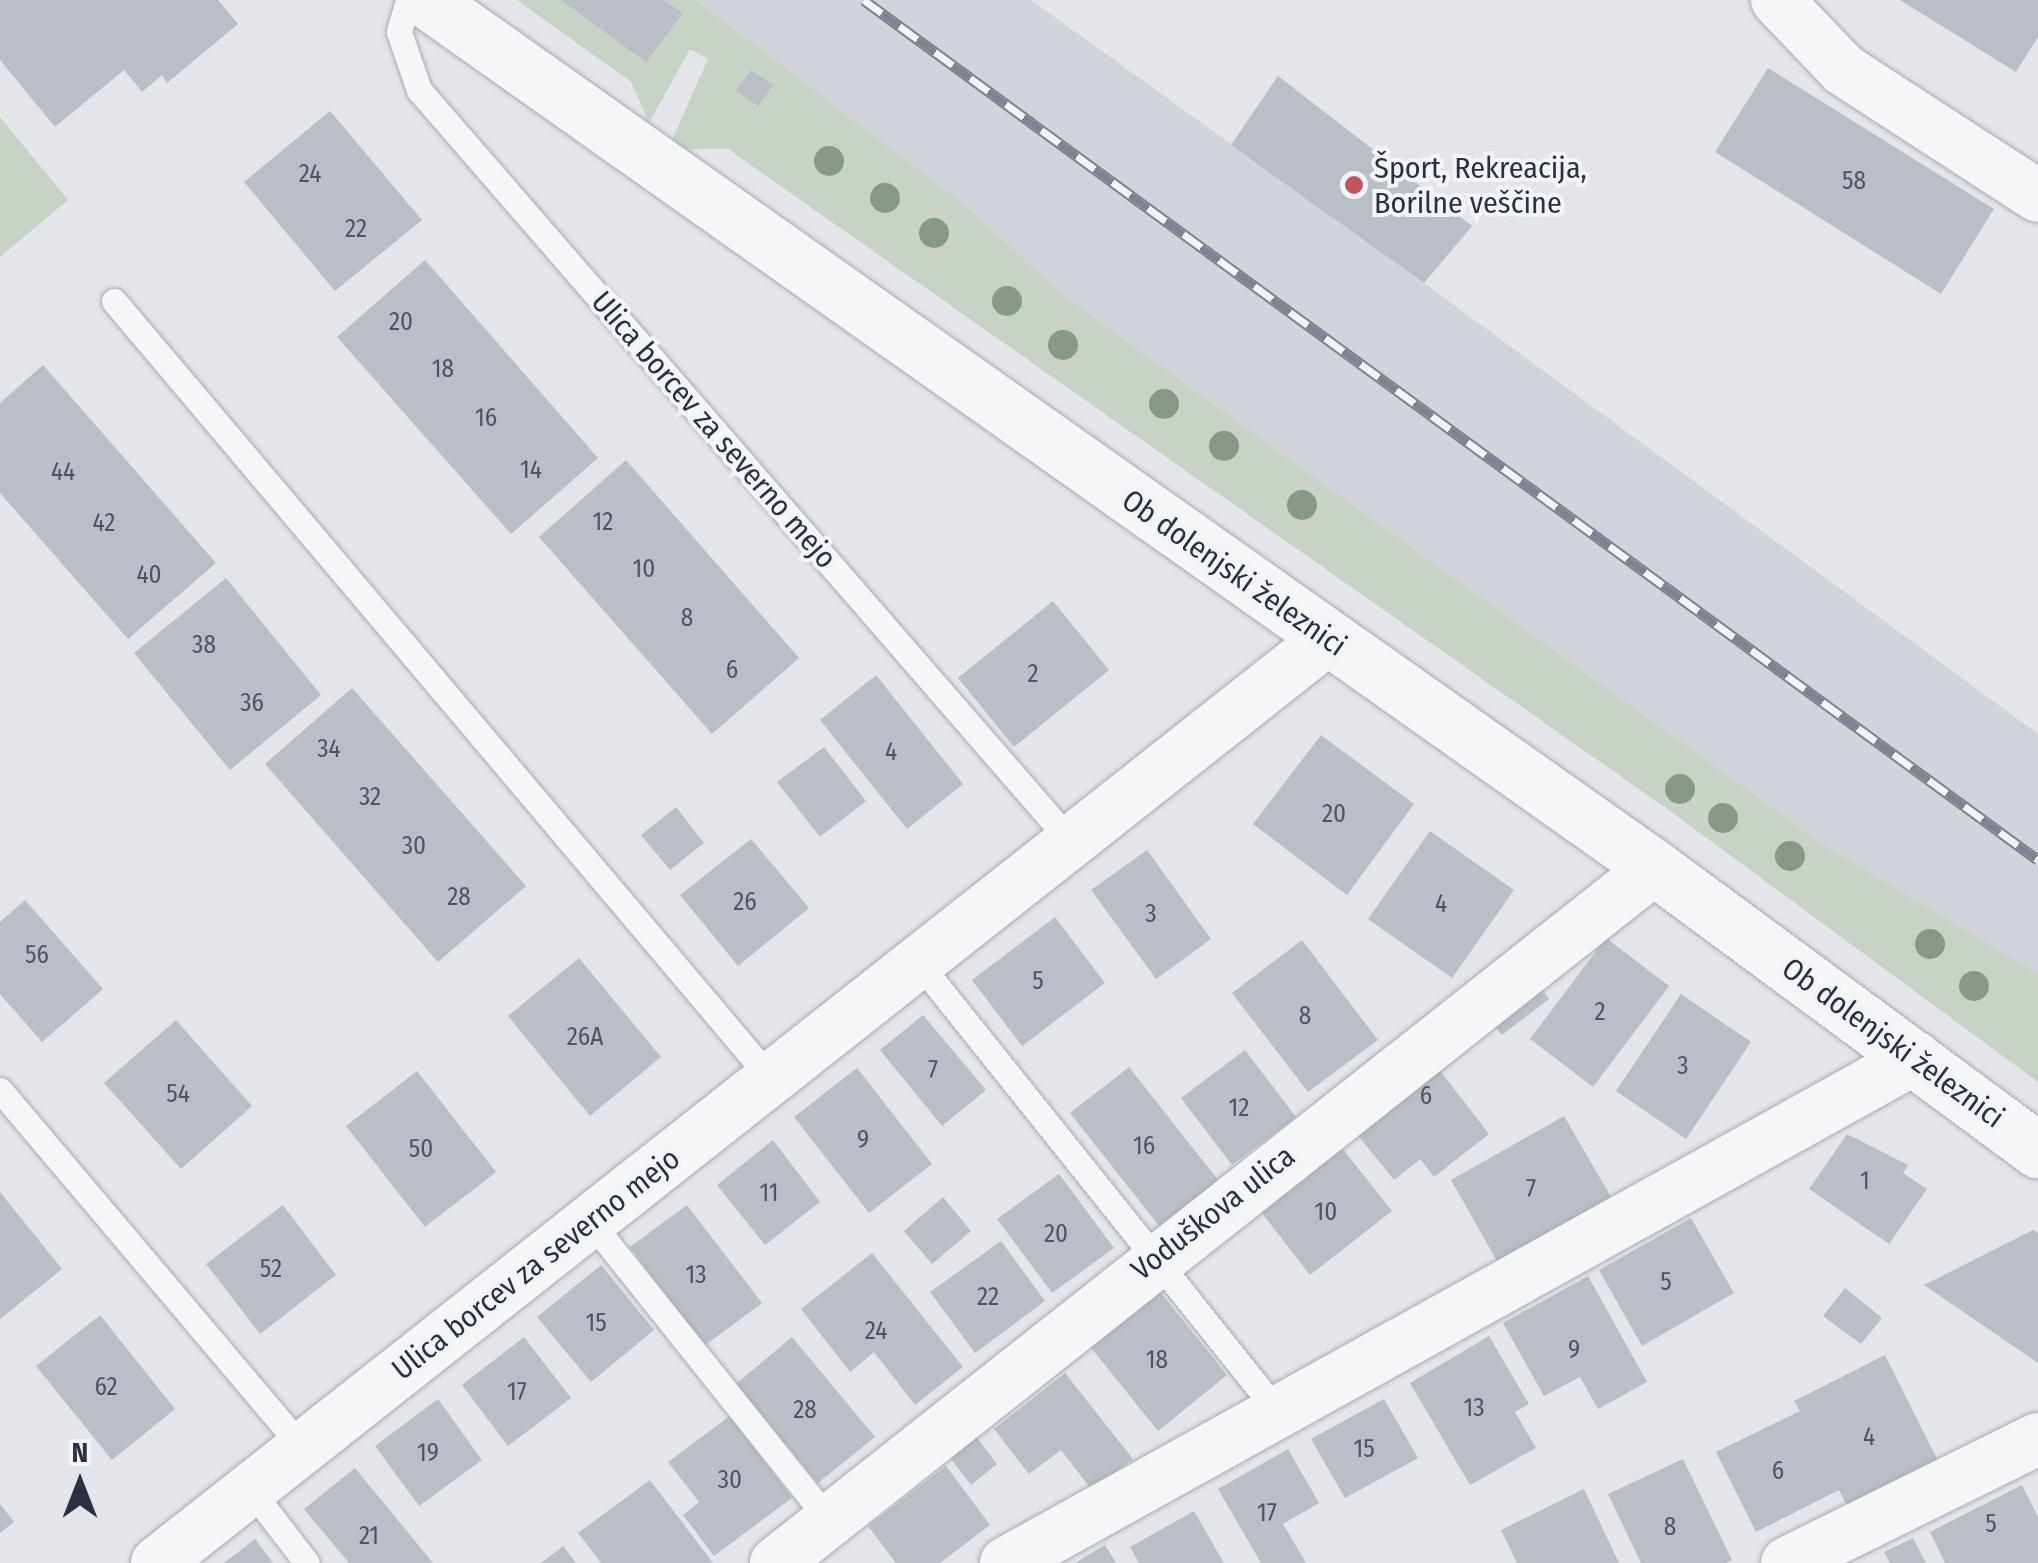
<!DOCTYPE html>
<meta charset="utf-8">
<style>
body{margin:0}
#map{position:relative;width:2038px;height:1563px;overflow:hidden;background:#e3e5ea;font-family:"Fira Sans Condensed",sans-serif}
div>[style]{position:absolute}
.built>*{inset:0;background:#d1d4db}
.green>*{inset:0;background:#c7d3c5}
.building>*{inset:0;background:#babec6}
.roads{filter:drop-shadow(0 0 2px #a8abb4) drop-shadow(0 0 2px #a8abb4)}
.service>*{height:25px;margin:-12.5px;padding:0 12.5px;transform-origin:12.5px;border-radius:12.5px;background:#f5f6f8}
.minor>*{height:52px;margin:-26px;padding:0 26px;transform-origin:26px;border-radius:26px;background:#f5f6f8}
.tertiary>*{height:55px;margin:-27.5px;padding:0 27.5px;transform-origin:27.5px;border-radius:27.5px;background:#f5f6f8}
.rail>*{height:11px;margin-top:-5.5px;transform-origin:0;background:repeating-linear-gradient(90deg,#f2f4f7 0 22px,#7e8392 0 44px);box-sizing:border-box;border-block:2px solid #7e8392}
.trees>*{width:30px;height:30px;margin:-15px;border-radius:50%;background:#88998a}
.dots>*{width:28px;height:28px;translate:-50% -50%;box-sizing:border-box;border:5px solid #f2f4f7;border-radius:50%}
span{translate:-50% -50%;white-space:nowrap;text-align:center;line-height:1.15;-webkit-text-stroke:8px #f2f4f7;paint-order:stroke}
.number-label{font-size:25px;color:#505462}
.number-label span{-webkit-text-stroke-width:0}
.poi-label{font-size:30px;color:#2c3140}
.left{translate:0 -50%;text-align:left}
.street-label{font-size:30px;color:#2c3140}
.north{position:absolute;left:30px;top:1433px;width:100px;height:100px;-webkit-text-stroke:8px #f2f4f7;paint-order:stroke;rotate:0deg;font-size:28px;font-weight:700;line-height:40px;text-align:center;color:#2c3140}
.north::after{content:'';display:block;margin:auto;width:35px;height:45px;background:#2c3140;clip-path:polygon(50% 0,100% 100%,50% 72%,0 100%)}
</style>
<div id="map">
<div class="built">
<div style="clip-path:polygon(696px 0,1031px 0,1424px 283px,2038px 734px,2038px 974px,1824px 845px,1358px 509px,1063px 295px,960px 201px)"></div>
</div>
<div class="green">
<div style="clip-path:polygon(517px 0,696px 0,960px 201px,1063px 295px,1358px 509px,1824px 845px,2038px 974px,2038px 1082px,1670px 811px,728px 149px,687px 149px,672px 140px,708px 59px,690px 49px,649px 123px,631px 82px)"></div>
<div style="clip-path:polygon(0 117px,68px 200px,0 257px)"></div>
</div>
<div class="building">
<div style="clip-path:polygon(0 0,218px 0,238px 24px,167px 83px,162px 75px,142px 92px,124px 70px,55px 127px,0 60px)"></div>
<div style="clip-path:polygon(561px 0,664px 0,683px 13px,646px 62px)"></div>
<div style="clip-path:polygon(1900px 0,2038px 0,2038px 37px,2016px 72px)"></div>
<div style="clip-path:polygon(1768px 68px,1994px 209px,1941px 294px,1715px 152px)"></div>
<div style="clip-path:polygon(751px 70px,773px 85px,758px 106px,736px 91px)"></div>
<div style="clip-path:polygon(1278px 76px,1472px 226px,1424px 283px,1231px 145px)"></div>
<div style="clip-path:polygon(330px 111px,422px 220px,335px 291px,244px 182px)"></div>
<div style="clip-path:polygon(425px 260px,598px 458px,511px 534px,337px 337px)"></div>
<div style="clip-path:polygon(43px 365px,216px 563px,128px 639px,0 493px,0 403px)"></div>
<div style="clip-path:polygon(626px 460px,799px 658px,712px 734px,539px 537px)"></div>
<div style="clip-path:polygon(226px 578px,321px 695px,230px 770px,134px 653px)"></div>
<div style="clip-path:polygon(1053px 601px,1109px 670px,1014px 747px,958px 678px)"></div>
<div style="clip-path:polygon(876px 675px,963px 784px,907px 829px,820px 720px)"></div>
<div style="clip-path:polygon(352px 688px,526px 886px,438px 962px,265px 764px)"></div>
<div style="clip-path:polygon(1321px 735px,1414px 804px,1347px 895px,1253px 824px)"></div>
<div style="clip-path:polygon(824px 747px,866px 801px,820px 837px,777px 782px)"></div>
<div style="clip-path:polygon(676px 807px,704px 843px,670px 870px,641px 835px)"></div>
<div style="clip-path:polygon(1430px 831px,1514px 890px,1452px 978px,1368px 919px)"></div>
<div style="clip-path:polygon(751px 839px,809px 908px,738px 966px,680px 895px)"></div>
<div style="clip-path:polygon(1147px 850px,1211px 939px,1156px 979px,1091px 890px)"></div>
<div style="clip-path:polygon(25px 900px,103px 989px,42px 1042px,0 994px,0 922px)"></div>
<div style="clip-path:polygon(1055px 917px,1105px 983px,1022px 1046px,972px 980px)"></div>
<div style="clip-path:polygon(1606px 938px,1669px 986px,1593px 1087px,1530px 1039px)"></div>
<div style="clip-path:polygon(1302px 940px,1378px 1040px,1308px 1092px,1232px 993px)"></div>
<div style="clip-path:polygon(579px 958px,661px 1057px,590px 1116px,508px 1016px)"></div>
<div style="clip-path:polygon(1534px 978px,1549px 999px,1502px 1035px,1486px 1014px)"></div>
<div style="clip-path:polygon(1681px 994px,1751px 1042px,1686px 1139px,1616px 1091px)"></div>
<div style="clip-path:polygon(923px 1015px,986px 1090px,942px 1126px,880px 1050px)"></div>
<div style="clip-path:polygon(176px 1020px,252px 1106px,181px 1169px,104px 1083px)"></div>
<div style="clip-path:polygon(1245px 1050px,1296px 1117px,1232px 1165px,1181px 1098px)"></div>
<div style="clip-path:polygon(1435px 1064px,1489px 1134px,1434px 1177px,1420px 1159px,1394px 1180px,1352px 1128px)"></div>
<div style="clip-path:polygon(1129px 1067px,1218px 1180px,1160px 1227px,1070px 1113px)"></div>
<div style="clip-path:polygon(857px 1068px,932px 1164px,869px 1213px,794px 1117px)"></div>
<div style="clip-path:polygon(417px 1071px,496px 1172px,425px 1227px,346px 1126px)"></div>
<div style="clip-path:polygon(1564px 1116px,1611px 1197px,1497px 1261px,1451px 1180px)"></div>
<div style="clip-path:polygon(1847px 1134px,1908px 1165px,1903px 1173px,1927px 1189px,1889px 1244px,1809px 1189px)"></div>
<div style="clip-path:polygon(773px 1140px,820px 1202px,765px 1245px,717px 1185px)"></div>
<div style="clip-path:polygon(1342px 1148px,1392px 1211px,1310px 1275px,1261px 1212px)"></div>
<div style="clip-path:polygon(1059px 1174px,1114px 1248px,1052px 1293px,997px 1219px)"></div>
<div style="clip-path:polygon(0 1192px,62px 1269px,0 1319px)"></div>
<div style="clip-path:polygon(943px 1197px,971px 1231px,932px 1264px,904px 1231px)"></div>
<div style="clip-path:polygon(283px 1205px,336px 1275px,260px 1334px,206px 1264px)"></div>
<div style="clip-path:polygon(687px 1205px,762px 1303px,704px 1346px,630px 1247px)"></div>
<div style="clip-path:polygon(1691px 1218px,1734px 1293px,1642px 1346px,1599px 1270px)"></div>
<div style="clip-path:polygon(2033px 1230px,2038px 1233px,2038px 1363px,1924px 1285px)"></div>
<div style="clip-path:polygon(1001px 1241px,1045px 1301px,975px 1353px,930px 1292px)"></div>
<div style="clip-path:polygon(872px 1253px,963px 1367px,915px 1405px,874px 1352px,850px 1372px,801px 1309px)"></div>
<div style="clip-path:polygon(601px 1265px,654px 1330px,591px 1382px,537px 1317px)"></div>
<div style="clip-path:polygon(1588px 1276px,1647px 1382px,1598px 1409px,1580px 1377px,1544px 1396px,1503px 1323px)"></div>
<div style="clip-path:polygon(1157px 1288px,1227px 1375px,1158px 1431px,1088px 1344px)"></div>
<div style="clip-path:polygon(1845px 1288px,1882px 1318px,1861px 1344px,1823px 1316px)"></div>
<div style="clip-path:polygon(100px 1315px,175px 1409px,112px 1460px,36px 1366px)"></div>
<div style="clip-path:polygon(1489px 1336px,1529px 1404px,1515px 1412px,1536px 1448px,1470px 1485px,1410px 1383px)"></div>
<div style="clip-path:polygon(524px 1337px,571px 1398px,508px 1446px,462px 1385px)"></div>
<div style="clip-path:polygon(792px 1337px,875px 1437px,818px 1483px,736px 1384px)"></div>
<div style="clip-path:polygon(1885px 1355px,1939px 1463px,1848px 1508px,1839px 1490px,1756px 1532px,1716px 1452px,1800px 1411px,1794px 1401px)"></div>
<div style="clip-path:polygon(1065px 1373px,1133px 1459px,1092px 1490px,1061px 1450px,1029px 1474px,994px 1429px)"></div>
<div style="clip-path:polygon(438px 1399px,482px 1460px,419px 1506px,375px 1446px)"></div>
<div style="clip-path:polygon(1384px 1399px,1418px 1458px,1345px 1498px,1311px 1439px)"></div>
<div style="clip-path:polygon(730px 1416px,792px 1498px,714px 1556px,683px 1515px,699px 1502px,668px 1462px)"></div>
<div style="clip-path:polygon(967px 1425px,997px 1464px,971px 1485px,941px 1446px)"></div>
<div style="clip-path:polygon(1288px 1449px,1319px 1503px,1283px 1524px,1306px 1563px,1261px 1563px,1218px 1489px)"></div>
<div style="clip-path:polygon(1683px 1459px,1732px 1560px,1726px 1563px,1641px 1563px,1608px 1494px)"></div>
<div style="clip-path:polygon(946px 1466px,990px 1525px,940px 1563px,896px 1563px,868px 1526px)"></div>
<div style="clip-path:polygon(355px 1468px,433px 1563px,349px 1563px,304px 1509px)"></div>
<div style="clip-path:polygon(650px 1480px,713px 1563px,601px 1563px,578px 1533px)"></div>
<div style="clip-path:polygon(2022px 1485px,2038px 1517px,2038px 1563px,1945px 1563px,1930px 1532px)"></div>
<div style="clip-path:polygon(1584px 1489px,1619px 1563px,1517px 1563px,1501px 1530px)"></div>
<div style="clip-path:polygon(0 1504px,14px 1522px,0 1533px)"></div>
<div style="clip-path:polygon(1194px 1511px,1224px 1563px,1139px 1563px,1130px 1547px)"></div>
<div style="clip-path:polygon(1913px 1538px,1926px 1563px,1890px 1563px,1884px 1552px)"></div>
<div style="clip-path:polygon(255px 1539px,273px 1563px,224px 1563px)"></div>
<div style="clip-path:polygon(1105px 1545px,1116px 1563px,1075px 1563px)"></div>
<div style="clip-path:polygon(563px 1546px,576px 1563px,541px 1563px)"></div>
</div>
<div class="roads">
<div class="service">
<div style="left:408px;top:0;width:33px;rotate:106deg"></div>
<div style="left:399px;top:32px;width:61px;rotate:71deg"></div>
<div style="left:419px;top:90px;width:995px;rotate:49.07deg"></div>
<div style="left:114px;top:301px;width:1018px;rotate:49.82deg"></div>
<div style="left:919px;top:963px;width:575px;rotate:51.36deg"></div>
<div style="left:0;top:1090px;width:468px;rotate:49.8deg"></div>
<div style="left:590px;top:1221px;width:383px;rotate:51.4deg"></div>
<div style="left:250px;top:1489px;width:93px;rotate:52.4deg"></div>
</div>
<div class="minor">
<div style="left:1777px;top:0;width:97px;rotate:46.3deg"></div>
<div style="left:1844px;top:70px;width:231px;rotate:33deg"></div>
<div style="left:157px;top:1563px;width:1492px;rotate:-38.28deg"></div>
<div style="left:776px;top:1563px;width:1121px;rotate:-38.33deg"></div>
<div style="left:1006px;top:1563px;width:1041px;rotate:-29.03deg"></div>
<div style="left:1787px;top:1563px;width:280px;rotate:-26.3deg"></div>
</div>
<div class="tertiary">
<div style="left:426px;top:0;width:1505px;rotate:35.23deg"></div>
<div style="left:1655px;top:868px;width:476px;rotate:36.4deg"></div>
</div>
</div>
<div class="rail">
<div style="left:864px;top:0;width:1455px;rotate:36.22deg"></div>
</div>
<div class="trees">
<div style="left:829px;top:161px"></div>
<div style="left:885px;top:198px"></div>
<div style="left:934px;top:233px"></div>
<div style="left:1007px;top:301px"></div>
<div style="left:1063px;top:345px"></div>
<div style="left:1164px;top:404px"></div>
<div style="left:1224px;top:446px"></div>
<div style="left:1302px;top:505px"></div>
<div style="left:1680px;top:789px"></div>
<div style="left:1723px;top:818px"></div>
<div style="left:1790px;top:856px"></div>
<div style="left:1930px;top:944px"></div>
<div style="left:1974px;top:986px"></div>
</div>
<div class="dots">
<div style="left:1354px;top:185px;background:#c2545a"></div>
</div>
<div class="number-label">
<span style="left:310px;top:174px">24</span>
<span style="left:1854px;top:181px">58</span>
<span style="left:356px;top:229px">22</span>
<span style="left:401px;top:322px">20</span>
<span style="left:443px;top:369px">18</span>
<span style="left:486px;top:418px">16</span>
<span style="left:531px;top:470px">14</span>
<span style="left:63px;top:472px">44</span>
<span style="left:603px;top:522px">12</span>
<span style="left:104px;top:523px">42</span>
<span style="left:644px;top:569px">10</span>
<span style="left:149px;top:575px">40</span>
<span style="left:687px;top:618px">8</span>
<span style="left:204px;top:645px">38</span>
<span style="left:732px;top:670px">6</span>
<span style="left:1033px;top:674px">2</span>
<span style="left:252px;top:703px">36</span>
<span style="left:329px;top:749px">34</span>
<span style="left:891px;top:752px">4</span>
<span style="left:370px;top:797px">32</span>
<span style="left:1334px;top:814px">20</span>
<span style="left:414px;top:846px">30</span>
<span style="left:459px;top:897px">28</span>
<span style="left:745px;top:902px">26</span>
<span style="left:1441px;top:904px">4</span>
<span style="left:1151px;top:914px">3</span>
<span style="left:37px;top:955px">56</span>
<span style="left:1038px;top:981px">5</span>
<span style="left:1600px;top:1012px">2</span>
<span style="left:1305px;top:1016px">8</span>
<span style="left:585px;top:1037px">26A</span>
<span style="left:1683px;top:1066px">3</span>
<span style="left:933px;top:1070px">7</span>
<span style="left:178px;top:1094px">54</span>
<span style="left:1426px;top:1096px">6</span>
<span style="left:1239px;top:1108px">12</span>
<span style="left:863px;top:1140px">9</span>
<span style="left:1144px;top:1146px">16</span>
<span style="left:421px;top:1149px">50</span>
<span style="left:1865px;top:1181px">1</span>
<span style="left:1531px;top:1189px">7</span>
<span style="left:769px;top:1193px">11</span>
<span style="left:1326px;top:1212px">10</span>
<span style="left:1056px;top:1234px">20</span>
<span style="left:271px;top:1269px">52</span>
<span style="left:696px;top:1275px">13</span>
<span style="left:1666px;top:1282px">5</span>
<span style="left:988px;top:1297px">22</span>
<span style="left:596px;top:1323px">15</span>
<span style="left:876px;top:1331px">24</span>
<span style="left:1574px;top:1350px">9</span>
<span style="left:1157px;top:1360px">18</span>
<span style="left:106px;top:1387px">62</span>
<span style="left:517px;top:1392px">17</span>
<span style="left:1474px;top:1408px">13</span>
<span style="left:805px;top:1410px">28</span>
<span style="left:1869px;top:1437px">4</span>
<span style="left:1364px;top:1449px">15</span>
<span style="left:428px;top:1453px">19</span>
<span style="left:1778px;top:1471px">6</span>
<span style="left:730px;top:1480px">30</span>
<span style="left:1267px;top:1513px">17</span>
<span style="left:1991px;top:1524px">5</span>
<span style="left:1670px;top:1527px">8</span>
<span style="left:369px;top:1536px">21</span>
</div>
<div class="poi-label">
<span class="left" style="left:1374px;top:185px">Šport, Rekreacija,<br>Borilne veščine</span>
</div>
<div class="street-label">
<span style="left:714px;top:430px;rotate:49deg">Ulica borcev za severno mejo</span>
<span style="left:1234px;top:573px;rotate:35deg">Ob dolenjski železnici</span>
<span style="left:1893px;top:1043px;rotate:36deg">Ob dolenjski železnici</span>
<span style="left:1213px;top:1213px;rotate:-38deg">Voduškova ulica</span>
<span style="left:536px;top:1264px;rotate:-38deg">Ulica borcev za severno mejo</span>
</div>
<div class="north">N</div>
</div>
